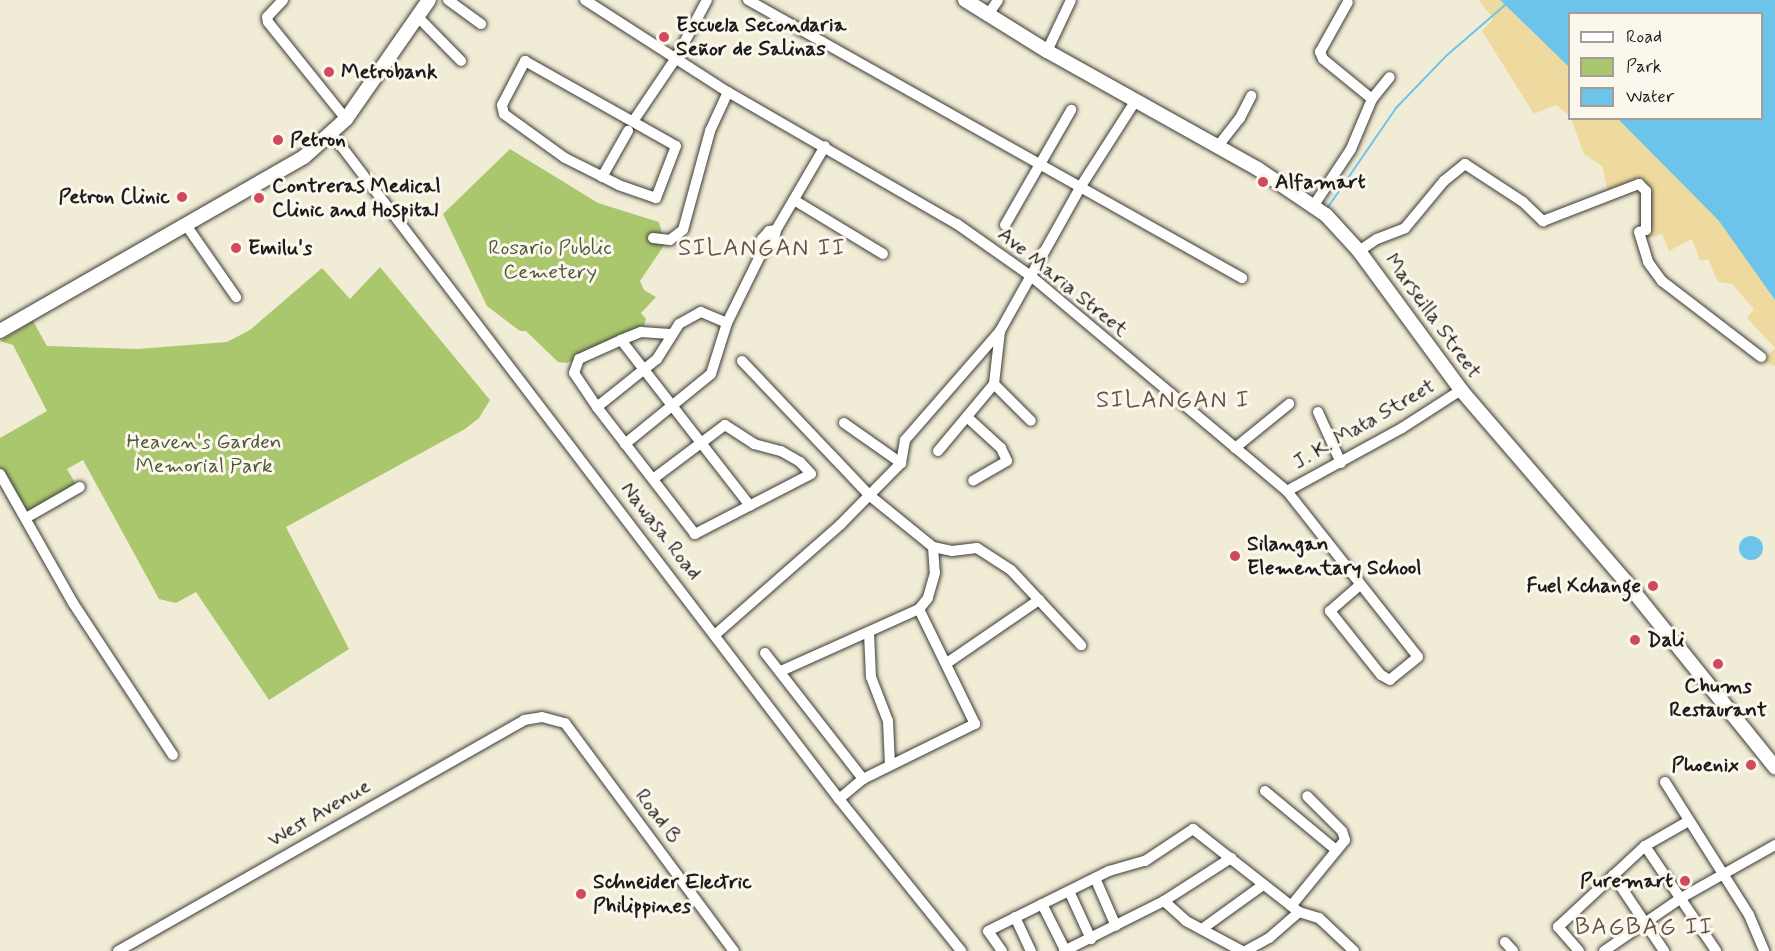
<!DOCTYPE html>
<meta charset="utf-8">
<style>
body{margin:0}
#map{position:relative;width:1775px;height:951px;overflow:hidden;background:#f1ecd5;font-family:Mynerve,sans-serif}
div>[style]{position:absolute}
.green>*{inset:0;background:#abc76e}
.sand>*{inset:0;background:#eeda9e}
.water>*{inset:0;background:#6cc4ea}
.round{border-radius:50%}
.stream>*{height:2px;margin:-1px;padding:0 1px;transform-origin:1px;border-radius:1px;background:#6cc4ea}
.roads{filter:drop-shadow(0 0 2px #3c3b38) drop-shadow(0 0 2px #3c3b38)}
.minor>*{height:10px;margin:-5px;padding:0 5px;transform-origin:5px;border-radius:5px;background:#fff}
.major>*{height:14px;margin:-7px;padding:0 7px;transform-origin:7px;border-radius:7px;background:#fff}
.dots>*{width:16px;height:16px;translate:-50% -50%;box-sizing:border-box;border:3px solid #fbf7ec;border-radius:50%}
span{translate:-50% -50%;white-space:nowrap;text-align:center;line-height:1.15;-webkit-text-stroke:6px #fbf7ec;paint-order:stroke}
.poi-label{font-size:21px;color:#1c1c1c;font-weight:700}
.left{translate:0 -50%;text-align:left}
.right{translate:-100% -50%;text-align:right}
.park-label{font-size:21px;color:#4e5839}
.street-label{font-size:21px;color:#1c1c1c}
.quarter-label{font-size:24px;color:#635249;letter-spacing:1.5px}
.legend{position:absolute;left:1568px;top:12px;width:195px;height:108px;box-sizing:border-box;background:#fbf7ec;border:2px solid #a29f99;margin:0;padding:8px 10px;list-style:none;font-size:18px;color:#1c1c1c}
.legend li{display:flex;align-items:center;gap:12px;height:30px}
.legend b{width:30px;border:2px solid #a29f99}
</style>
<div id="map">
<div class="green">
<div style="clip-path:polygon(510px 149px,598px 203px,659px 222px,665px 244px,640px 281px,644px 290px,656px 297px,641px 313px,646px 319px,643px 329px,567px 363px,558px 362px,526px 331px,520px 331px,487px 306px,443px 214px)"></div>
<div style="clip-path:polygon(380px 267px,490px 400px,479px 418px,465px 429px,286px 527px,349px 649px,269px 700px,196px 592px,176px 603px,159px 599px,83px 460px,67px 469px,77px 486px,28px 514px,0 468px,0 438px,47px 411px,13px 345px,0 341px,33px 321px,47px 346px,137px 349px,227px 342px,250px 330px,322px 268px,350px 299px)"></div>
</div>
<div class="sand">
<div style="clip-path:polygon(1479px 0,1500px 0,1569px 67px,1569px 115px,1556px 105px,1534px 114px,1482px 31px,1493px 19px)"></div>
<div style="clip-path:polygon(1571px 119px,1618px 119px,1726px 228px,1775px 300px,1775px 366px,1763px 361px,1775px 348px,1747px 318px,1754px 309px,1732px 284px,1718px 282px,1708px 259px,1700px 261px,1692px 239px,1669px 251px,1662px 234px,1640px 241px,1639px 190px,1610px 200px,1602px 166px,1584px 154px)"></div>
</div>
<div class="water">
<div style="clip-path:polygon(1500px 0,1775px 0,1775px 300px,1719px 221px,1618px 119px,1762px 118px,1762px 14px,1570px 14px,1569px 67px)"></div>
<div class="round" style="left:1739px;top:536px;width:24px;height:24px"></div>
</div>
<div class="stream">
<div style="left:1326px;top:210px;width:124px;rotate:-55.5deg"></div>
<div style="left:1396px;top:108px;width:72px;rotate:-46.1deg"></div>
<div style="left:1446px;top:56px;width:78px;rotate:-40.8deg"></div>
</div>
<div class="roads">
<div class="minor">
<div style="left:283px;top:0;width:23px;rotate:133deg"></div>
<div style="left:267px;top:17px;width:5px;rotate:79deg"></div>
<div style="left:268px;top:22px;width:124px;rotate:51.2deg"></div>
<div style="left:448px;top:0;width:41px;rotate:36deg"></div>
<div style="left:585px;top:0;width:170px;rotate:32.8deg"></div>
<div style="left:728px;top:92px;width:264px;rotate:30deg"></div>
<div style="left:957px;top:224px;width:92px;rotate:35.2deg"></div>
<div style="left:1032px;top:277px;width:333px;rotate:40deg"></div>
<div style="left:1287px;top:491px;width:211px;rotate:51.7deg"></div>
<div style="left:1418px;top:657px;width:36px;rotate:141deg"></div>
<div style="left:1390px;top:680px;width:10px;rotate:-151deg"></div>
<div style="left:1381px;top:675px;width:82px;rotate:-128.6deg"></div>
<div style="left:1330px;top:611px;width:40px;rotate:-41deg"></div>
<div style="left:748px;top:0;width:567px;rotate:29.37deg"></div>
<div style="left:417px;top:16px;width:63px;rotate:45.6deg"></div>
<div style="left:987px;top:16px;width:19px;rotate:-55deg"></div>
<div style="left:1047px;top:51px;width:56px;rotate:-64.8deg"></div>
<div style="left:525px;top:61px;width:173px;rotate:29.4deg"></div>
<div style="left:676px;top:146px;width:56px;rotate:111deg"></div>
<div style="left:656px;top:198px;width:39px;rotate:-161deg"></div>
<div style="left:619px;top:185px;width:60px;rotate:-153.4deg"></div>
<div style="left:565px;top:158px;width:75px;rotate:-144.2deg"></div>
<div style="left:504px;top:114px;width:9px;rotate:-103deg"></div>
<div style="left:502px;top:105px;width:50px;rotate:-62.4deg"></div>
<div style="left:1372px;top:99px;width:28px;rotate:-51deg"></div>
<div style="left:634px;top:120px;width:75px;rotate:-55.9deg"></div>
<div style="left:676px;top:58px;width:66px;rotate:-61.9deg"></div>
<div style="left:332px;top:134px;width:836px;rotate:52.68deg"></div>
<div style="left:839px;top:799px;width:195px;rotate:51.2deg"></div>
<div style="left:1218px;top:146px;width:36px;rotate:-52deg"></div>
<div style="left:1240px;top:118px;width:25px;rotate:-63deg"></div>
<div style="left:602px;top:177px;width:53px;rotate:-60.5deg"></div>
<div style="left:794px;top:200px;width:104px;rotate:31.2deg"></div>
<div style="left:1314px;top:205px;width:67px;rotate:-56.5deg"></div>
<div style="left:1351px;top:149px;width:54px;rotate:-67.2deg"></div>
<div style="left:1372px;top:99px;width:63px;rotate:-140.8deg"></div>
<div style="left:1323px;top:59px;width:8px;rotate:-113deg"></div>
<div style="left:1320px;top:52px;width:57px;rotate:-60.8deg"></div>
<div style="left:186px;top:225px;width:88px;rotate:55.2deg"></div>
<div style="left:1005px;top:225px;width:133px;rotate:-60.1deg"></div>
<div style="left:776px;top:230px;width:97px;rotate:-59.7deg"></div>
<div style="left:653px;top:238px;width:17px;rotate:7deg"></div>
<div style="left:670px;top:240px;width:16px;rotate:-38deg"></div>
<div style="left:683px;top:230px;width:103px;rotate:-74.7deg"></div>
<div style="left:710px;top:131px;width:43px;rotate:-65.2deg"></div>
<div style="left:1359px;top:251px;width:22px;rotate:-34deg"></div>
<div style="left:1377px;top:239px;width:30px;rotate:-21deg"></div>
<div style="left:1405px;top:228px;width:61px;rotate:-50.3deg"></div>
<div style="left:1444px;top:181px;width:27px;rotate:-39deg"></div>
<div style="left:1465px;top:164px;width:69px;rotate:33.2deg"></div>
<div style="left:1523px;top:202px;width:28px;rotate:44deg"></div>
<div style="left:1543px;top:221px;width:103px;rotate:-21.1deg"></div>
<div style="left:1639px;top:184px;width:10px;rotate:45deg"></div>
<div style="left:1646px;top:191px;width:39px;rotate:90deg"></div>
<div style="left:1646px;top:230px;width:7px;rotate:164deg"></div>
<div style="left:1639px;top:232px;width:31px;rotate:73deg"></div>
<div style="left:1648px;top:262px;width:24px;rotate:54deg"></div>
<div style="left:1662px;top:281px;width:125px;rotate:37.5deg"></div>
<div style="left:727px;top:323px;width:79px;rotate:-63.8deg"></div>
<div style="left:762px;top:252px;width:14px;rotate:-36deg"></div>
<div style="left:773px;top:244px;width:14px;rotate:-78deg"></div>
<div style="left:776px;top:230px;width:7px;rotate:172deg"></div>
<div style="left:769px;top:231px;width:11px;rotate:131deg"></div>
<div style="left:762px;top:239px;width:13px;rotate:90deg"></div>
<div style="left:1000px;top:331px;width:53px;rotate:96.5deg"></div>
<div style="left:994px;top:384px;width:52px;rotate:45deg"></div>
<div style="left:621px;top:340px;width:210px;rotate:52.1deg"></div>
<div style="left:742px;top:361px;width:185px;rotate:46.5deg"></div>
<div style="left:869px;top:495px;width:82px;rotate:39.1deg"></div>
<div style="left:933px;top:547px;width:26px;rotate:86deg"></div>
<div style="left:935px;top:573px;width:26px;rotate:106deg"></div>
<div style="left:928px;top:598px;width:14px;rotate:129deg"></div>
<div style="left:919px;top:609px;width:151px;rotate:155.8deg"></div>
<div style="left:597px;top:407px;width:77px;rotate:-38.7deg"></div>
<div style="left:657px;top:359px;width:41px;rotate:-57.8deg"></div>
<div style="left:679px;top:324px;width:25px;rotate:-29deg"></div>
<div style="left:701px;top:312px;width:28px;rotate:23deg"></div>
<div style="left:727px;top:323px;width:53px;rotate:107.4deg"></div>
<div style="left:711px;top:374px;width:111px;rotate:140.9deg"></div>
<div style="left:1318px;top:412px;width:56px;rotate:65.7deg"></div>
<div style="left:967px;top:417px;width:46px;rotate:42.4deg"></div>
<div style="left:1001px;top:448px;width:14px;rotate:65deg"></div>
<div style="left:1007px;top:461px;width:39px;rotate:150deg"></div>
<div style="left:844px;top:423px;width:70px;rotate:35.1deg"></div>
<div style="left:1235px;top:448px;width:70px;rotate:-39.2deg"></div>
<div style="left:938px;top:451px;width:87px;rotate:-50.1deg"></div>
<div style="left:0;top:474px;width:148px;rotate:60.5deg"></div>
<div style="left:73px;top:603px;width:182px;rotate:56.7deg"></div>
<div style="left:653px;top:479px;width:90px;rotate:-36.9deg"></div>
<div style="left:725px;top:425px;width:35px;rotate:33deg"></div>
<div style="left:754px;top:444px;width:28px;rotate:15deg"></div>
<div style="left:781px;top:451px;width:22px;rotate:30deg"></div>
<div style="left:800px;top:462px;width:16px;rotate:47deg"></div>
<div style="left:811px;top:474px;width:131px;rotate:152.7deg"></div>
<div style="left:695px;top:534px;width:160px;rotate:-127.7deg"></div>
<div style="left:597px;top:407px;width:41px;rotate:-124.1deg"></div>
<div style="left:574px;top:373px;width:15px;rotate:-70deg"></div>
<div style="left:579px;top:359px;width:46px;rotate:-24.3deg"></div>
<div style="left:621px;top:340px;width:22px;rotate:-22deg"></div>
<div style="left:641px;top:332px;width:29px;rotate:4deg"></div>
<div style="left:1287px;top:491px;width:131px;rotate:-28.7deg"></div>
<div style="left:1402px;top:428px;width:70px;rotate:-32.8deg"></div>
<div style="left:26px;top:518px;width:62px;rotate:-29.9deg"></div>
<div style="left:933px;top:547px;width:19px;rotate:12deg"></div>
<div style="left:952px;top:551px;width:25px;rotate:-7deg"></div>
<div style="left:977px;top:548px;width:40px;rotate:32.9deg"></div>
<div style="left:1011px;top:570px;width:103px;rotate:47deg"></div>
<div style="left:869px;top:633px;width:44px;rotate:87.4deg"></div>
<div style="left:871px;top:677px;width:47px;rotate:68.9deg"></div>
<div style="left:888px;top:721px;width:44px;rotate:87.4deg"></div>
<div style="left:716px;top:634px;width:165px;rotate:-41.3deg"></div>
<div style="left:840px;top:525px;width:87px;rotate:-45.5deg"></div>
<div style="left:901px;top:463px;width:23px;rotate:-80deg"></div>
<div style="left:905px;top:440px;width:145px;rotate:-48.9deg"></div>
<div style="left:1000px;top:331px;width:166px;rotate:-60.8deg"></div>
<div style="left:1081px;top:186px;width:102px;rotate:-57.4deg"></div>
<div style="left:765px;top:653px;width:160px;rotate:52.1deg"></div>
<div style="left:947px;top:663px;width:112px;rotate:-34.4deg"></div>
<div style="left:1665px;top:782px;width:157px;rotate:57.7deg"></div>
<div style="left:1749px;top:915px;width:39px;rotate:67deg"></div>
<div style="left:1265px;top:791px;width:92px;rotate:39.7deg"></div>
<div style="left:839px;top:799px;width:31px;rotate:-40deg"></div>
<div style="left:863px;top:779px;width:125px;rotate:-26.2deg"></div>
<div style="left:975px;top:724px;width:128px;rotate:-116deg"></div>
<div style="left:1645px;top:846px;width:127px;rotate:55.9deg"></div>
<div style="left:1613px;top:875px;width:92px;rotate:56.1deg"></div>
<div style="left:1095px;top:878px;width:52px;rotate:66.4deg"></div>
<div style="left:1069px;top:891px;width:53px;rotate:65.4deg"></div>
<div style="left:1164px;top:901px;width:30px;rotate:42deg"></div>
<div style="left:1186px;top:921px;width:64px;rotate:28.2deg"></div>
<div style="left:1042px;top:904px;width:51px;rotate:63.4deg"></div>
<div style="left:1291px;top:906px;width:85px;rotate:-50.7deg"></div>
<div style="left:1345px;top:840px;width:9px;rotate:-108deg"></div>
<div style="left:1342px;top:831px;width:49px;rotate:-135deg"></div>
<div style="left:1299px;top:912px;width:21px;rotate:17deg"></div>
<div style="left:1319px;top:918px;width:48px;rotate:43.3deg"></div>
<div style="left:1015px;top:917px;width:38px;rotate:65deg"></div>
<div style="left:1202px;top:929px;width:75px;rotate:-35.8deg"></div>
<div style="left:1505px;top:942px;width:12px;rotate:48deg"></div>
<div style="left:118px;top:951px;width:467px;rotate:-29.6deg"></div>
<div style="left:524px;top:720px;width:18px;rotate:-9deg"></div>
<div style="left:542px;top:717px;width:24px;rotate:15deg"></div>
<div style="left:565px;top:723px;width:284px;rotate:53.5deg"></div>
<div style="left:1002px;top:951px;width:24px;rotate:-125deg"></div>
<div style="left:988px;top:931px;width:135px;rotate:-26.4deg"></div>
<div style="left:1109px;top:871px;width:37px;rotate:-16deg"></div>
<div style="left:1145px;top:861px;width:58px;rotate:-33.7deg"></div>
<div style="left:1193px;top:829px;width:135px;rotate:38.1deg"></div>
<div style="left:1299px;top:912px;width:40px;rotate:139deg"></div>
<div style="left:1269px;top:938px;width:26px;rotate:151deg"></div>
<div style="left:1064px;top:951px;width:112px;rotate:-26.6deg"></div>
<div style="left:1164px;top:901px;width:80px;rotate:-32.7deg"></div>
<div style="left:1579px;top:951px;width:32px;rotate:-131deg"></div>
<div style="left:1558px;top:927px;width:119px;rotate:-43deg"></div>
<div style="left:1645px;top:846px;width:48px;rotate:-29.7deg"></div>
<div style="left:1604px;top:951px;width:93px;rotate:-34.5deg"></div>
<div style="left:1681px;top:898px;width:108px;rotate:-29.4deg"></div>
</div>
<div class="major">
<div style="left:965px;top:0;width:97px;rotate:31.9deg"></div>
<div style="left:1047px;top:51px;width:242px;rotate:29.2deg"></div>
<div style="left:1258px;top:169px;width:82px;rotate:34.1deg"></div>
<div style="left:1326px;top:215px;width:49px;rotate:47.5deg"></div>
<div style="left:1359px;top:251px;width:172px;rotate:53.7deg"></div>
<div style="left:1461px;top:390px;width:253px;rotate:49.3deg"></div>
<div style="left:1626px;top:582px;width:238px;rotate:51.2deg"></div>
<div style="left:0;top:331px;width:350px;rotate:-29.8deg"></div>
<div style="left:304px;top:157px;width:57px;rotate:-42.1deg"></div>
<div style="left:346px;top:119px;width:145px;rotate:-55.1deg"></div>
</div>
</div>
<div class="dots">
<div style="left:664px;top:37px;background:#d1495b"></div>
<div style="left:329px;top:72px;background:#d1495b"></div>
<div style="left:278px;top:140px;background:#d1495b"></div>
<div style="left:1263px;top:182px;background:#d1495b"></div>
<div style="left:182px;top:197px;background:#d1495b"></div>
<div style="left:259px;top:198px;background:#d1495b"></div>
<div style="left:236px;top:248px;background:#d1495b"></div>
<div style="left:1235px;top:556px;background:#d1495b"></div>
<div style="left:1653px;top:586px;background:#d1495b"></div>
<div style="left:1635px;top:640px;background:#d1495b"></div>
<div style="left:1718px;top:664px;background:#d1495b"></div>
<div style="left:1751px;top:765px;background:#d1495b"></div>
<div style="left:1685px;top:881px;background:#d1495b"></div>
<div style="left:581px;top:894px;background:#d1495b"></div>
</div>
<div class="poi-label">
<span class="left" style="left:676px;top:37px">Escuela Secondaria<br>Señor de Salinas</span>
<span class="left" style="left:341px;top:72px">Metrobank</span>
<span class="left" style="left:290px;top:140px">Petron</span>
<span class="left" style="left:1275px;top:182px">Alfamart</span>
<span class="left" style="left:272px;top:198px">Contreras Medical<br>Clinic and Hospital</span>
<span class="right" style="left:170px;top:197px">Petron Clinic</span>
<span class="left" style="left:248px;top:248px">Emilu's</span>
<span class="left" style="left:1247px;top:556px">Silangan<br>Elementary School</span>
<span class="right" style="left:1641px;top:586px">Fuel Xchange</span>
<span class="left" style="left:1647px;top:640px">Dali</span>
<span style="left:1718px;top:698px">Chums<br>Restaurant</span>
<span class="right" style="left:1739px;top:765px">Phoenix</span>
<span class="right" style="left:1673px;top:881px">Puremart</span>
<span class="left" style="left:593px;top:894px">Schneider Electric<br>Philippines</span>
</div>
<div class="park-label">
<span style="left:550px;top:260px">Rosario Public<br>Cemetery</span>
<span style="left:204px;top:454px">Heaven's Garden<br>Memorial Park</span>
</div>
<div class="street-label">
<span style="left:1063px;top:282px;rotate:39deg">Ave Maria Street</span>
<span style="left:1433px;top:316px;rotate:54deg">Marseilla Street</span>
<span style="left:1364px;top:424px;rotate:-30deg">J. K. Mata Street</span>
<span style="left:661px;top:531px;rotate:52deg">Nawasa Road</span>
<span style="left:319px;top:813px;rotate:-30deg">West Avenue</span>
<span style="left:658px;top:816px;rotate:53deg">Road B</span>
</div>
<div class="quarter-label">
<span style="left:762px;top:249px">SILANGAN II</span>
<span style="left:1173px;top:401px">SILANGAN I</span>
<span style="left:1644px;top:928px">BAGBAG II</span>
</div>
<ul class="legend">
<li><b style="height:8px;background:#fff"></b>Road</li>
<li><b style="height:16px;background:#abc76e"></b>Park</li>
<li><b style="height:16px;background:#6cc4ea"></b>Water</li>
</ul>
</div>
